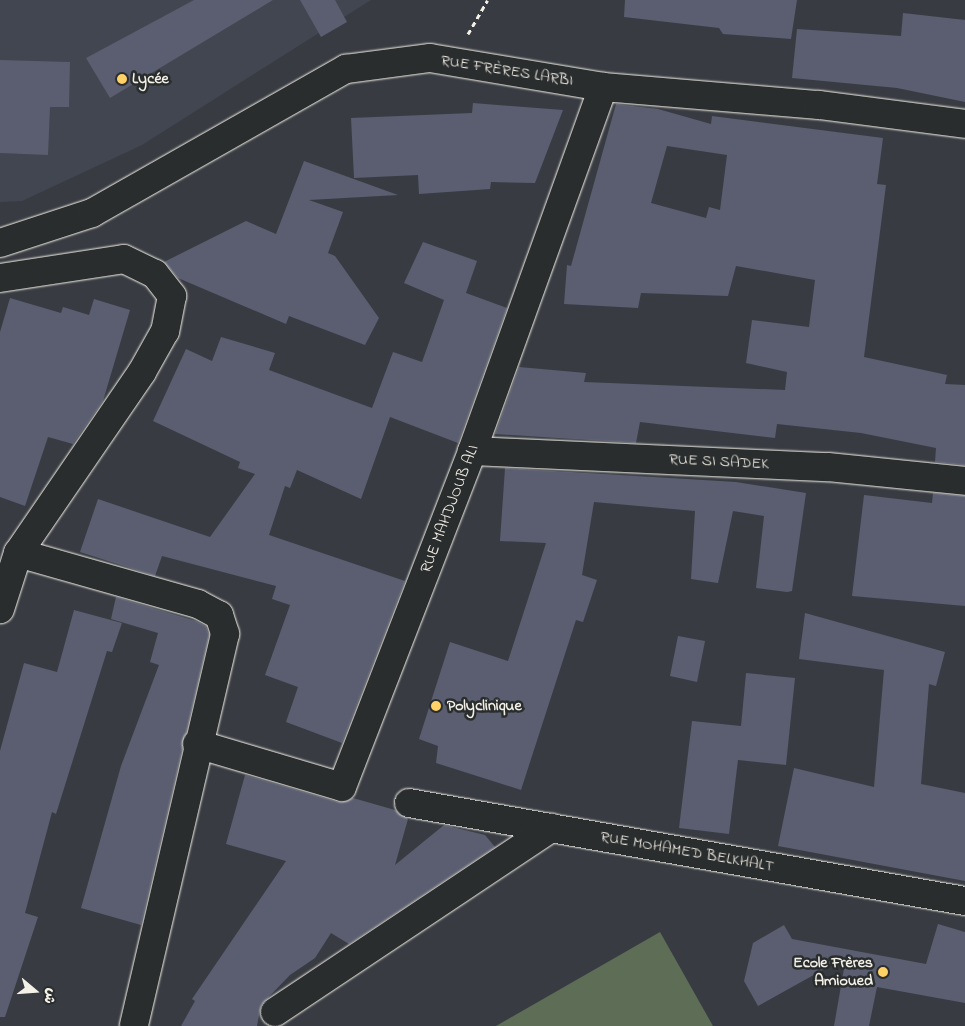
<!DOCTYPE html>
<meta charset="utf-8">
<style>
body{margin:0}
#map{position:relative;width:965px;height:1026px;overflow:hidden;background:#383c42;font-family:"Indie Flower","Playpen Sans Arabic",sans-serif}
div>[style]{position:absolute}
.built>*{inset:0;background:#424650}
.green>*{inset:0;background:#5e6d55}
.building>*{inset:0;background:#5a5e70}
.path>*{height:3px;margin-top:-1.5px;transform-origin:0;background:repeating-linear-gradient(90deg,#f4f1e8 0 5px,transparent 0 9px)}
.roads{filter:drop-shadow(0 0 1px #f4f1e8) drop-shadow(0 0 1px #f4f1e8)}
.minor>*{height:28px;margin:-14px;padding:0 14px;transform-origin:14px;border-radius:14px;background:#2a2d2e}
.secondary>*{height:28px;margin:-14px;padding:0 14px;transform-origin:14px;border-radius:14px;background:#2a2d2e}
.dots>*{width:14px;height:14px;translate:-50% -50%;box-sizing:border-box;border:2px solid #2a2d2e;border-radius:50%}
span{translate:-50% -50%;white-space:nowrap;text-align:center;line-height:1.15;-webkit-text-stroke:5px #2a2d2e;paint-order:stroke}
.street-label{font-size:16px;color:#f4f1e8}
.poi-label{font-size:16px;color:#f4f1e8;font-weight:700}
.left{translate:0 -50%;text-align:left}
.right{translate:-100% -50%;text-align:right}
.north{position:absolute;left:10px;top:966px;width:50px;height:50px;-webkit-text-stroke:4px #2a2d2e;paint-order:stroke;rotate:108deg;font-size:14px;font-weight:700;line-height:20px;text-align:center;color:#f4f1e8}
.north::after{content:'';display:block;margin:auto;width:18px;height:22px;background:#f4f1e8;clip-path:polygon(50% 0,100% 100%,50% 72%,0 100%)}
</style>
<div id="map">
<div class="built">
<div style="clip-path:polygon(0 0,371px 0,142px 145px,22px 201px,0 202px)"></div>
</div>
<div class="green">
<div style="clip-path:polygon(660px 932px,713px 1026px,496px 1026px)"></div>
</div>
<div class="building">
<div style="clip-path:polygon(194px 0,273px 0,110px 98px,86px 58px)"></div>
<div style="clip-path:polygon(300px 0,335px 0,347px 22px,321px 37px)"></div>
<div style="clip-path:polygon(625px 0,797px 0,791px 39px,723px 34px,719px 28px,624px 17px)"></div>
<div style="clip-path:polygon(903px 13px,965px 20px,965px 102px,897px 88px,792px 78px,797px 29px,901px 36px)"></div>
<div style="clip-path:polygon(0 60px,70px 62px,69px 107px,50px 107px,48px 155px,0 153px)"></div>
<div style="clip-path:polygon(473px 103px,563px 110px,535px 183px,491px 182px,490px 189px,419px 194px,418px 175px,354px 178px,351px 118px,472px 113px)"></div>
<div style="clip-path:polygon(evenodd,616px 104px,658px 109px,711px 124px,712px 116px,883px 138px,877px 184px,886px 185px,864px 357px,947px 375px,945px 384px,965px 385px,965px 465px,935px 462px,936px 448px,861px 433px,777px 424px,775px 438px,640px 422px,636px 443px,495px 434px,519px 367px,586px 373px,584px 382px,785px 390px,787px 372px,746px 363px,752px 320px,809px 327px,815px 280px,736px 266px,728px 296px,641px 293px,638px 308px,564px 304px,567px 265px,571px 266px,616px 104px,667px 146px,727px 155px,720px 210px,709px 207px,706px 218px,651px 203px,667px 146px)"></div>
<div style="clip-path:polygon(304px 161px,398px 195px,309px 200px,343px 212px,328px 253px,335px 256px,379px 318px,365px 345px,289px 316px,286px 324px,178px 278px,164px 262px,246px 221px,276px 234px)"></div>
<div style="clip-path:polygon(423px 242px,477px 261px,466px 293px,507px 308px,458px 443px,390px 417px,361px 499px,297px 470px,290px 488px,285px 486px,269px 535px,405px 581px,342px 743px,286px 722px,298px 687px,265px 675px,290px 605px,272px 599px,276px 586px,162px 556px,155px 576px,80px 552px,98px 499px,210px 537px,255px 474px,238px 468px,240px 462px,153px 421px,186px 349px,212px 361px,221px 337px,275px 353px,269px 370px,372px 408px,393px 352px,422px 362px,444px 300px,404px 283px)"></div>
<div style="clip-path:polygon(10px 298px,61px 313px,63px 307px,89px 315px,94px 299px,130px 310px,103px 401px,73px 444px,48px 437px,25px 506px,0 497px,0 332px)"></div>
<div style="clip-path:polygon(505px 468px,736px 482px,806px 493px,792px 591px,787px 592px,756px 588px,764px 516px,733px 511px,718px 583px,691px 579px,695px 511px,594px 502px,582px 575px,597px 580px,583px 622px,576px 620px,521px 790px,436px 763px,438px 746px,419px 739px,450px 642px,508px 661px,546px 543px,500px 541px)"></div>
<div style="clip-path:polygon(933px 493px,965px 496px,965px 606px,852px 596px,864px 495px,932px 503px)"></div>
<div style="clip-path:polygon(116px 597px,196px 621px,206px 626px,209px 635px,141px 925px,81px 908px,121px 766px,159px 665px,150px 662px,158px 633px,111px 619px)"></div>
<div style="clip-path:polygon(74px 610px,122px 623px,112px 652px,107px 651px,56px 814px,52px 812px,25px 913px,38px 917px,5px 1017px,0 1017px,0 751px,24px 663px,57px 672px)"></div>
<div style="clip-path:polygon(805px 613px,945px 652px,936px 686px,929px 684px,921px 784px,965px 793px,965px 881px,778px 846px,794px 768px,874px 787px,884px 670px,799px 659px)"></div>
<div style="clip-path:polygon(678px 636px,705px 641px,697px 682px,670px 676px)"></div>
<div style="clip-path:polygon(746px 673px,795px 678px,786px 765px,738px 760px,729px 834px,679px 828px,692px 721px,741px 726px)"></div>
<div style="clip-path:polygon(245px 775px,338px 802px,353px 798px,395px 810px,408px 819px,395px 865px,444px 825px,485px 835px,495px 847px,349px 944px,331px 933px,315px 958px,290px 975px,261px 1005px,257px 1026px,181px 1026px,195px 1001px,192px 999px,286px 861px,226px 844px)"></div>
<div style="clip-path:polygon(938px 924px,965px 932px,965px 1003px,877px 987px,869px 1026px,834px 1026px,846px 957px,758px 1006px,744px 981px,753px 943px,784px 925px,792px 939px,926px 964px)"></div>
</div>
<div class="path">
<div style="left:468px;top:34px;width:39px;rotate:-60deg"></div>
</div>
<div class="roads">
<div class="minor">
<div style="left:0;top:278px;width:125px;rotate:-8.7deg"></div>
<div style="left:124px;top:259px;width:34px;rotate:26deg"></div>
<div style="left:155px;top:274px;width:28px;rotate:52deg"></div>
<div style="left:172px;top:296px;width:36px;rotate:101deg"></div>
<div style="left:165px;top:331px;width:47px;rotate:119.3deg"></div>
<div style="left:142px;top:372px;width:219px;rotate:124.4deg"></div>
<div style="left:18px;top:553px;width:59px;rotate:107.8deg"></div>
<div style="left:472px;top:451px;width:356px;rotate:2.6deg"></div>
<div style="left:828px;top:467px;width:138px;rotate:5.8deg"></div>
<div style="left:18px;top:553px;width:187px;rotate:15.8deg"></div>
<div style="left:198px;top:604px;width:24px;rotate:28deg"></div>
<div style="left:219px;top:615px;width:20px;rotate:72deg"></div>
<div style="left:225px;top:634px;width:402px;rotate:103.1deg"></div>
<div style="left:197px;top:744px;width:151px;rotate:16.5deg"></div>
<div style="left:342px;top:787px;width:360px;rotate:-68.8deg"></div>
<div style="left:472px;top:451px;width:387px;rotate:-70.2deg"></div>
<div style="left:409px;top:803px;width:565px;rotate:10deg"></div>
<div style="left:275px;top:1012px;width:332px;rotate:-33.7deg"></div>
</div>
<div class="secondary">
<div style="left:0;top:243px;width:97px;rotate:-18.1deg"></div>
<div style="left:92px;top:213px;width:292px;rotate:-29.6deg"></div>
<div style="left:346px;top:69px;width:85px;rotate:-7.5deg"></div>
<div style="left:430px;top:58px;width:175px;rotate:9.5deg"></div>
<div style="left:603px;top:87px;width:217px;rotate:4.8deg"></div>
<div style="left:819px;top:105px;width:147px;rotate:7.4deg"></div>
</div>
</div>
<div class="dots">
<div style="left:122px;top:79px;background:#ffd166"></div>
<div style="left:436px;top:706px;background:#ffd166"></div>
<div style="left:883px;top:972px;background:#ffd166"></div>
</div>
<div class="street-label">
<span style="left:507px;top:71px;rotate:9deg">RUE FRÈRES LARBI</span>
<span style="left:719px;top:462px;rotate:3deg">RUE SI SADEK</span>
<span style="left:450px;top:509px;rotate:-69deg">RUE MAHDJOUB ALI</span>
<span style="left:687px;top:852px;rotate:10deg">RUE MOHAMED BELKHALT</span>
</div>
<div class="poi-label">
<span class="left" style="left:132px;top:79px">Lycée</span>
<span class="left" style="left:447px;top:706px">Polyclinique</span>
<span class="right" style="left:873px;top:972px">Ecole Frères<br>Amioued</span>
</div>
<div class="north">ش</div>
</div>
